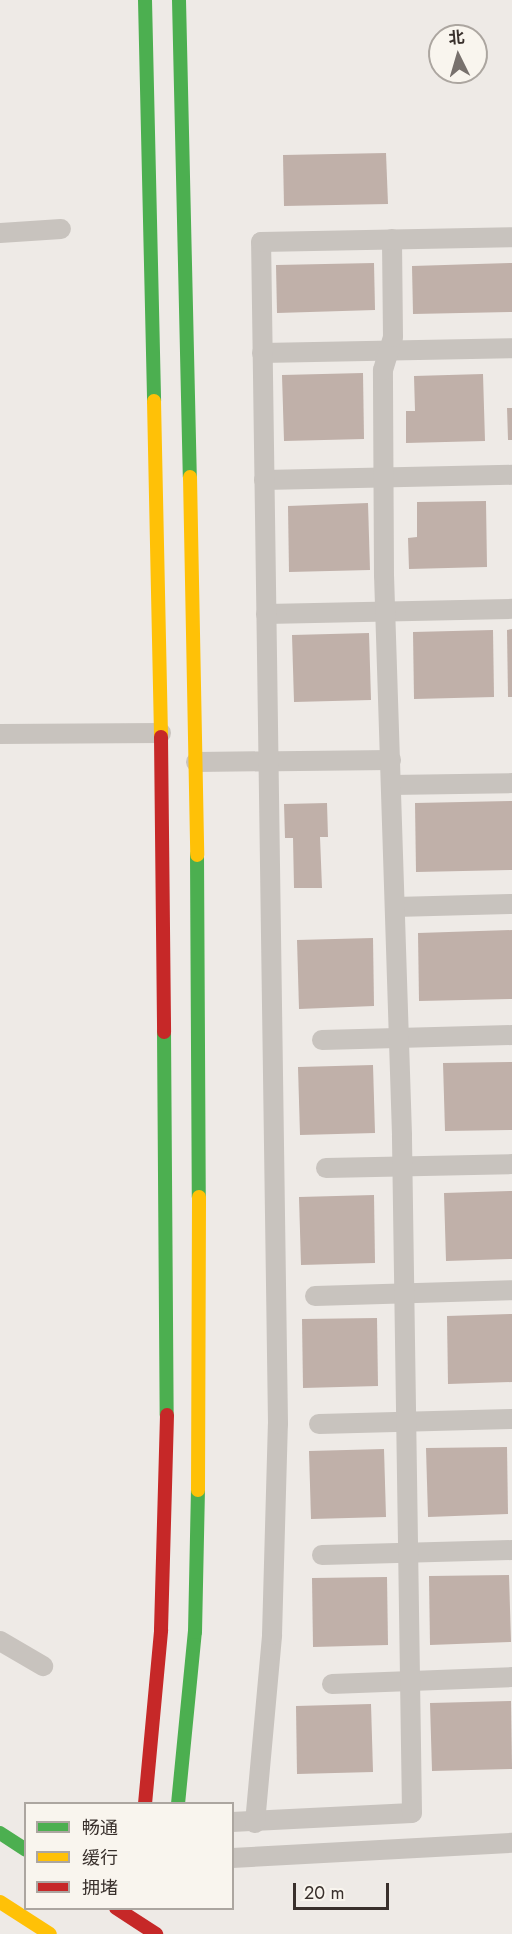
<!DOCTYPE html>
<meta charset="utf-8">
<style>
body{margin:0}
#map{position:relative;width:512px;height:1934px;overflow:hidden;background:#eeeae6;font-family:Jost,"Noto Sans SC",sans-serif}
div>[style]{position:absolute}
.building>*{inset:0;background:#c0b0a9}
.lane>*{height:20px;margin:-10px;padding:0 10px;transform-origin:10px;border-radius:10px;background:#c8c3be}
.fast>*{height:14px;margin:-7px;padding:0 7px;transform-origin:7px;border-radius:7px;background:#4caf50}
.slow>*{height:14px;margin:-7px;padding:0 7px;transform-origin:7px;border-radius:7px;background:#ffc107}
.jam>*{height:14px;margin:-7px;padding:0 7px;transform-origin:7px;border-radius:7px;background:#c62828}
span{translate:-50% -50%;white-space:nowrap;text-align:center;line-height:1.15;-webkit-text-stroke:4.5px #f9f5ee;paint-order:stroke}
.legend{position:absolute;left:24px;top:1802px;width:210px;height:108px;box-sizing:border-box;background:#f9f5ee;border:2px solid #aca6a0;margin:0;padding:8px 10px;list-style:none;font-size:18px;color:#39302c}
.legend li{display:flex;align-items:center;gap:12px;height:30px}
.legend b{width:30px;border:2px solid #aca6a0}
.north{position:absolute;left:428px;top:24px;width:60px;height:60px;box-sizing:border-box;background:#f9f5ee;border:2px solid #aca6a0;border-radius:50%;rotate:355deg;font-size:16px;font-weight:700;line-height:24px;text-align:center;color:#39302c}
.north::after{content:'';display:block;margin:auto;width:21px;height:27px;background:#78716d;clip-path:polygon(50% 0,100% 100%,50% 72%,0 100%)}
.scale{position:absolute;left:293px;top:1883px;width:96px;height:27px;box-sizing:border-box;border:3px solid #39302c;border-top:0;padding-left:8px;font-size:18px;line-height:21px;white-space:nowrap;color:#39302c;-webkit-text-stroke:4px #f9f5ee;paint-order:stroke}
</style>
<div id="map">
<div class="building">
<div style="clip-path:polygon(386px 153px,388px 204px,284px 206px,283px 155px)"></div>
<div style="clip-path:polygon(374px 263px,375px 310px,277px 313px,276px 265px)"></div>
<div style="clip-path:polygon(512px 263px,512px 312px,413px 314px,412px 266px)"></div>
<div style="clip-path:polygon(363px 373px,364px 439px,284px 441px,282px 375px)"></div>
<div style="clip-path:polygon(483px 374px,485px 441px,406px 443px,406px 411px,415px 411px,414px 376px)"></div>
<div style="clip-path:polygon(507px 408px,512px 408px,512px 440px,508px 440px)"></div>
<div style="clip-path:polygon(486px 501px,487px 567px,409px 569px,408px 538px,417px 537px,417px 502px)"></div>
<div style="clip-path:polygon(368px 503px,370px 570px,289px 572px,288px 506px)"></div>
<div style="clip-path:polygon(512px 629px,512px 697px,508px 697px,507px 630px)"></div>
<div style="clip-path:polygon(493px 630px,494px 697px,414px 699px,413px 632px)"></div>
<div style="clip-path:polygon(369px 633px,371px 700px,294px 702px,292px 635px)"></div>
<div style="clip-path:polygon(512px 801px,512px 870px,416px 872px,415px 803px)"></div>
<div style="clip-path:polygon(327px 803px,328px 837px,320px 837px,322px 888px,294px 888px,293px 838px,285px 838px,284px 804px)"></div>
<div style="clip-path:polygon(512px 930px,512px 999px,419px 1001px,418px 933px)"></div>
<div style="clip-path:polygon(373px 938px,374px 1006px,299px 1009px,297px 940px)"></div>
<div style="clip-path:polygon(512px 1062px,512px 1130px,445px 1131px,443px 1063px)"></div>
<div style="clip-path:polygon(373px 1065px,375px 1133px,300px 1135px,298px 1067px)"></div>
<div style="clip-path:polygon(512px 1191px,512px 1259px,446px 1261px,444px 1193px)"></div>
<div style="clip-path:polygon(374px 1195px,375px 1263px,301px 1265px,299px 1197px)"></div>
<div style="clip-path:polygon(512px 1314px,512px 1382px,448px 1384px,447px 1316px)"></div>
<div style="clip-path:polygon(377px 1318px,378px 1386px,303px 1388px,302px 1319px)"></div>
<div style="clip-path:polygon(507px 1447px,508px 1514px,428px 1517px,426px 1448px)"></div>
<div style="clip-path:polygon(384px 1449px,386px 1517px,311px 1519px,309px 1451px)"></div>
<div style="clip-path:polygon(509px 1575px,511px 1642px,430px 1645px,429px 1576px)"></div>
<div style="clip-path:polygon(387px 1577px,388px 1645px,313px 1647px,312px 1578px)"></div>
<div style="clip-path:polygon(511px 1701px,512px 1769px,432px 1771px,430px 1703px)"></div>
<div style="clip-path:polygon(371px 1704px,373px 1772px,297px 1774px,296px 1706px)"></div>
</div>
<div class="lane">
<div style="left:0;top:233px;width:61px;rotate:-3.8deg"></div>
<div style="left:262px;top:353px;width:250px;rotate:-1.1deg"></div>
<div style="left:264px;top:480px;width:248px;rotate:-1.2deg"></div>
<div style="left:266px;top:614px;width:246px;rotate:-1.2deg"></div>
<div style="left:0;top:734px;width:161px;rotate:-0.4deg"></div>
<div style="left:196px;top:762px;width:195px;rotate:-0.6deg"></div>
<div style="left:391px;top:785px;width:121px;rotate:-0.9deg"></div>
<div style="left:395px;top:907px;width:117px;rotate:-1.5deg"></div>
<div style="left:322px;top:1040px;width:190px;rotate:-1.5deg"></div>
<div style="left:326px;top:1168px;width:186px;rotate:-1.2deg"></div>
<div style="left:315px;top:1296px;width:197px;rotate:-1.7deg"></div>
<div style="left:319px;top:1424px;width:193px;rotate:-1.5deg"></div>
<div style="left:322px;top:1555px;width:190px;rotate:-1.5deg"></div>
<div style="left:0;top:1641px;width:50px;rotate:30.2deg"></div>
<div style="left:332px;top:1684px;width:180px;rotate:-2.2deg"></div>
<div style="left:232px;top:1822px;width:180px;rotate:-2.9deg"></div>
<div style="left:412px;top:1813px;width:678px;rotate:-90.85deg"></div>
<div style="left:402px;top:1135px;width:560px;rotate:-91.84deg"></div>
<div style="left:384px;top:575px;width:205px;rotate:-90.3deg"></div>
<div style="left:383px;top:370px;width:34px;rotate:-73deg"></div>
<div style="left:393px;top:337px;width:98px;rotate:-90.6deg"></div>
<div style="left:255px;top:1823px;width:189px;rotate:-84.8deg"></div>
<div style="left:272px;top:1635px;width:211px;rotate:-88.4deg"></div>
<div style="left:278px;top:1424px;width:1182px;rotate:-90.82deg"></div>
<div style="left:261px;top:242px;width:251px;rotate:-1.1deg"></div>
<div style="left:232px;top:1858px;width:280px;rotate:-3.1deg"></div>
</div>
<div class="fast">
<div style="left:145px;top:0;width:401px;rotate:88.7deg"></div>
<div style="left:179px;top:0;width:477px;rotate:88.7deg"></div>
<div style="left:197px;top:855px;width:342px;rotate:89.7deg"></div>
<div style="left:164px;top:1032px;width:383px;rotate:89.6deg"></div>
<div style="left:178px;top:1804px;width:173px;rotate:-84.4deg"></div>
<div style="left:195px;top:1632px;width:142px;rotate:-88.8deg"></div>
<div style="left:0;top:1833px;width:31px;rotate:33deg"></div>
</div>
<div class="slow">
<div style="left:154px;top:401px;width:336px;rotate:88.8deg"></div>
<div style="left:190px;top:477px;width:378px;rotate:88.9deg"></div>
<div style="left:198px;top:1490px;width:293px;rotate:-89.8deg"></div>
<div style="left:0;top:1902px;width:59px;rotate:32.6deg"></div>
</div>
<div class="jam">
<div style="left:161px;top:737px;width:295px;rotate:89.4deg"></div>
<div style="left:145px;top:1804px;width:175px;rotate:-84.7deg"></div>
<div style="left:161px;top:1630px;width:215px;rotate:-88.4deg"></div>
<div style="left:116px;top:1908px;width:48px;rotate:33deg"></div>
</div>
<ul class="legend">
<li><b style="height:8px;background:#4caf50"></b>畅通</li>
<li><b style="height:8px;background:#ffc107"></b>缓行</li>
<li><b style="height:8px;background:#c62828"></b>拥堵</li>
</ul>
<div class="north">北</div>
<div class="scale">20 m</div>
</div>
